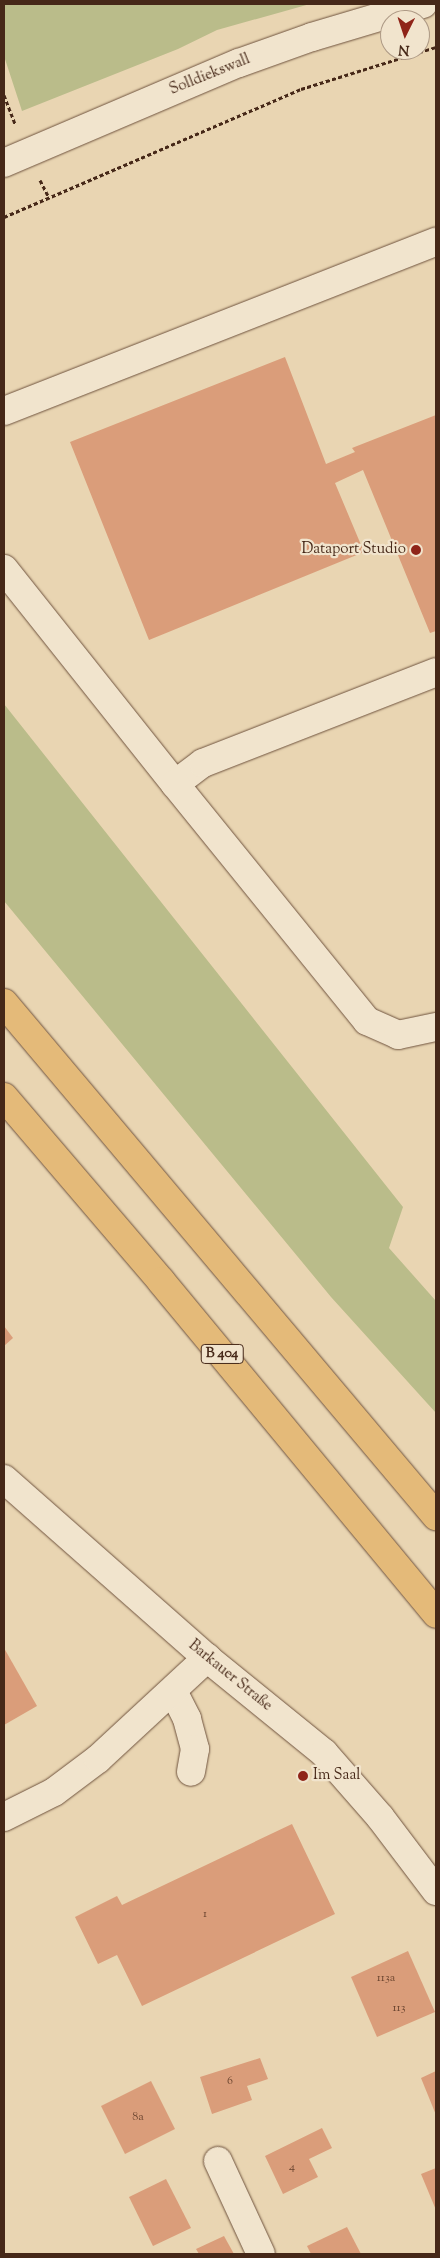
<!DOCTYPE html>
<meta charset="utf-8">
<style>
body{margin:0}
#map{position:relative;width:440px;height:2258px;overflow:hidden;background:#e9d5b2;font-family:"Sorts Mill Goudy",serif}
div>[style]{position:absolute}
.green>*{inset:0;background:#babc8a}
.building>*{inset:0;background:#da9d7a}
.path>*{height:3px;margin-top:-1.5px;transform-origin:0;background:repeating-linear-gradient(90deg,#462818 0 4px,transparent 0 6.5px)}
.roads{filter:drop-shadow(0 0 1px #6f533e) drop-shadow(0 0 1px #6f533e)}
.minor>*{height:28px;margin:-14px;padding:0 14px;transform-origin:14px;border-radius:14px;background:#f1e4cd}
.highway>*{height:28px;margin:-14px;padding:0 14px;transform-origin:14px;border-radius:14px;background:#e4ba79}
.dots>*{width:14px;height:14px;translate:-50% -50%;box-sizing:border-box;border:2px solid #f1e4cd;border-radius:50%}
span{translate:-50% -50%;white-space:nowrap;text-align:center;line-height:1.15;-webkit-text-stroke:4.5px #f1e4cd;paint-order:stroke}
.number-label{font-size:12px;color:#6b4530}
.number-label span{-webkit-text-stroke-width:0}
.shield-label span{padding:1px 4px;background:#f1e4cd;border:1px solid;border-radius:4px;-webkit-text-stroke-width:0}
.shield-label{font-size:14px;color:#462818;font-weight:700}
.street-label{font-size:15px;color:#462818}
.poi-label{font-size:15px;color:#462818}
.right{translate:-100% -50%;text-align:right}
.left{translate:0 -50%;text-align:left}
.frame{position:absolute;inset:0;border:5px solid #462818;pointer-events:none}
.north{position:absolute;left:380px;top:10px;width:50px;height:50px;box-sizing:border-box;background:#f1e4cd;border:1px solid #ad9985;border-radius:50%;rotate:184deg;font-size:14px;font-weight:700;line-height:20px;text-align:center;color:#462818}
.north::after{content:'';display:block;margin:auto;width:18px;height:22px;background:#8f2418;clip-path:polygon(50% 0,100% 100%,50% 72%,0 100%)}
</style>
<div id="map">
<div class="green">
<div style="clip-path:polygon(4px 4px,310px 4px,217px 30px,178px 49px,22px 111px,4px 56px)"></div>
<div style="clip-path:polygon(4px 704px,403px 1207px,389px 1248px,436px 1301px,436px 1413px,331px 1297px,4px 901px)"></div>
</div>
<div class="building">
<div style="clip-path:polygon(285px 357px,326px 464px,355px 452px,352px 448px,436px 415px,436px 631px,430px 633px,363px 470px,335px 483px,364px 552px,149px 640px,70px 442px)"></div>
<div style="clip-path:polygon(4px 1326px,13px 1338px,4px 1346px)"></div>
<div style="clip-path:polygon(4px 1648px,37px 1706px,4px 1725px)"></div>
<div style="clip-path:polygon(292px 1824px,335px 1914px,142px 2006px,117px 1955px,98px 1964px,75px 1917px,117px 1896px,122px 1905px)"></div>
<div style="clip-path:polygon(408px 1951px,435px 2012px,377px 2037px,351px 1977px)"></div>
<div style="clip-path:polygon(260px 2058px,268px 2079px,247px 2086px,252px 2100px,212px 2114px,200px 2077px)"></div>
<div style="clip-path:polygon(436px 2071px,436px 2115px,421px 2078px)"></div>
<div style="clip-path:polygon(151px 2081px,175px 2129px,125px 2154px,101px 2106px)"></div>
<div style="clip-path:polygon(322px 2128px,332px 2148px,309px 2159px,318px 2177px,283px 2194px,265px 2156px)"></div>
<div style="clip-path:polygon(436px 2168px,436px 2210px,421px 2174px)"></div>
<div style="clip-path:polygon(166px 2179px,191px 2228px,153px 2246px,129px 2197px)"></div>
<div style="clip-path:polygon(347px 2227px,361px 2254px,311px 2254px,307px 2246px)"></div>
<div style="clip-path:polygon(224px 2236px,234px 2254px,199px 2254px,196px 2249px)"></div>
</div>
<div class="path">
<div style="left:4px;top:95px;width:31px;rotate:69deg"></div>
<div style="left:40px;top:180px;width:18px;rotate:63deg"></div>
<div style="left:4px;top:217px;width:323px;rotate:-23.3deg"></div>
<div style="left:301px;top:89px;width:141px;rotate:-17.3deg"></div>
</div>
<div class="roads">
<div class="minor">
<div style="left:4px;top:163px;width:255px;rotate:-23.1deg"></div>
<div style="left:239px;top:63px;width:77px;rotate:-19.6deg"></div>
<div style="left:312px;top:37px;width:116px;rotate:-16.6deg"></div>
<div style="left:4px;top:411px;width:464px;rotate:-21.4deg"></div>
<div style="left:4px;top:569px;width:275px;rotate:51.5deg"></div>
<div style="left:175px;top:784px;width:35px;rotate:-37deg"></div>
<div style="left:203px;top:763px;width:250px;rotate:-21.3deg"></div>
<div style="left:175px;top:784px;width:305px;rotate:51deg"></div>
<div style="left:367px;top:1021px;width:34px;rotate:24deg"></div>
<div style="left:398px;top:1035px;width:39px;rotate:-12deg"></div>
<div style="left:4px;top:1479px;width:271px;rotate:41.4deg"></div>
<div style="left:207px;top:1658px;width:151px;rotate:39.1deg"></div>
<div style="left:324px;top:1753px;width:85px;rotate:48.8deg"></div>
<div style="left:380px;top:1817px;width:93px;rotate:52.9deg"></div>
<div style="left:173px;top:1691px;width:31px;rotate:63deg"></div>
<div style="left:187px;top:1719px;width:31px;rotate:75deg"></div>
<div style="left:195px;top:1749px;width:23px;rotate:100deg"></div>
<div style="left:4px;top:1817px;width:56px;rotate:-26.6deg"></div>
<div style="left:54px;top:1792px;width:55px;rotate:-36.9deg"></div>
<div style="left:98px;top:1759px;width:149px;rotate:-42.8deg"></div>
<div style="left:218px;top:2161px;width:102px;rotate:65.2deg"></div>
</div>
<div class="highway">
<div style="left:4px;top:1003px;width:671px;rotate:49.9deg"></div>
<div style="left:4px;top:1097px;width:242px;rotate:49.5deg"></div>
<div style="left:161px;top:1281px;width:432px;rotate:50.4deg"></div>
</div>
</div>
<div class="dots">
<div style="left:416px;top:550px;background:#8f2418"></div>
<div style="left:303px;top:1776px;background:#8f2418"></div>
</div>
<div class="number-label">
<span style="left:205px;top:1915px">1</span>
<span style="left:386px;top:1979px">113a</span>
<span style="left:399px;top:2009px">113</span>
<span style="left:230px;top:2082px">6</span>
<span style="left:138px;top:2118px">8a</span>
<span style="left:292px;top:2168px">4</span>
</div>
<div class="shield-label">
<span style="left:222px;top:1354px">B 404</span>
</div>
<div class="street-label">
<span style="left:210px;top:75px;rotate:-22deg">Solldiekswall</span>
<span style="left:230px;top:1676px;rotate:39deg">Barkauer Straße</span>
</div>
<div class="poi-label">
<span class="right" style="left:406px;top:550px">Dataport Studio</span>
<span class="left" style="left:313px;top:1776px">Im Saal</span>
</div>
<div class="frame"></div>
<div class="north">N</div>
</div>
